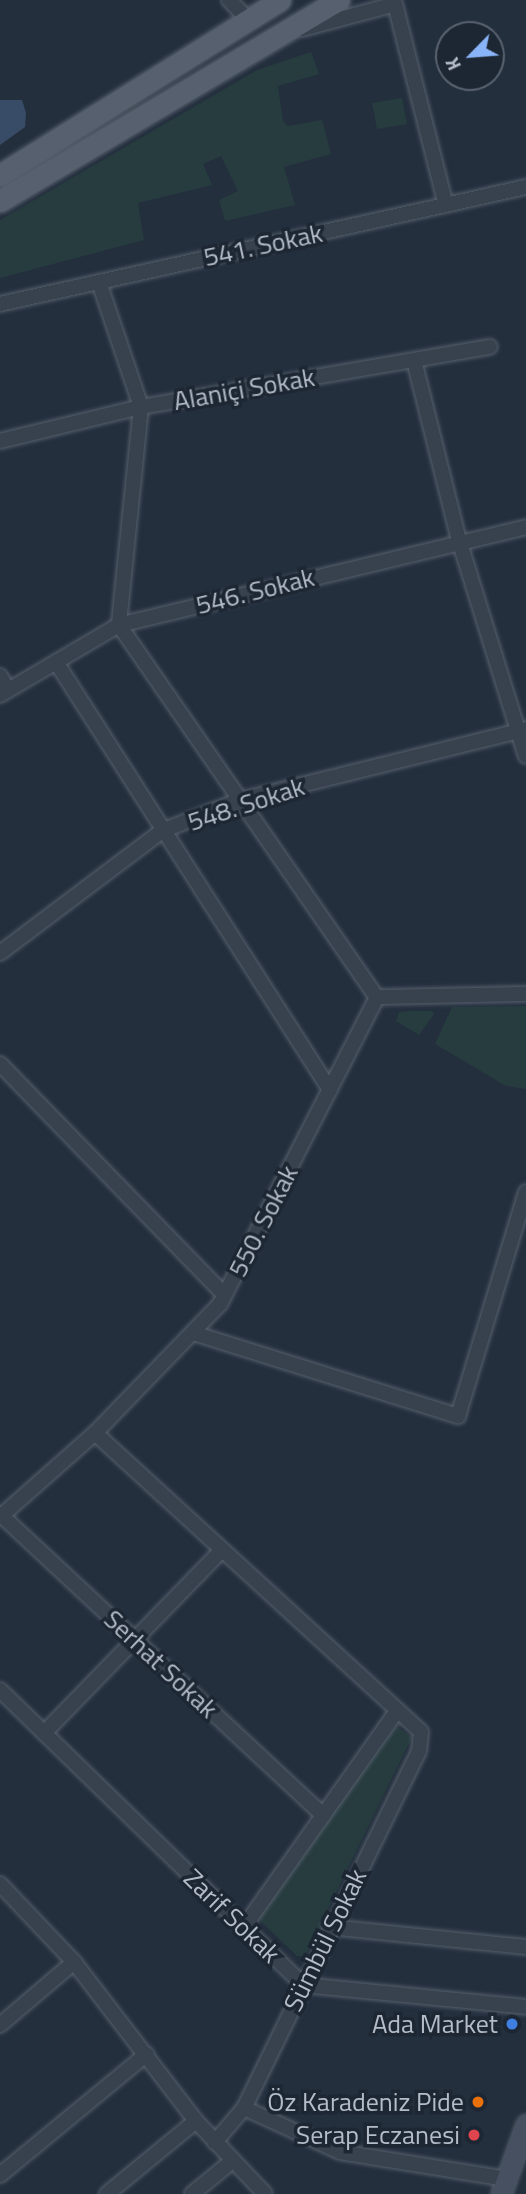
<!DOCTYPE html>
<meta charset="utf-8">
<style>
body{margin:0}
#map{position:relative;width:526px;height:2194px;overflow:hidden;background:#242f3e;font-family:"Titillium Web",sans-serif}
div>[style]{position:absolute}
.green>*{inset:0;background:#263c3f}
.water>*{inset:0;background:#394c67}
.roads{filter:drop-shadow(0 0 2px #565f6c) drop-shadow(0 0 2px #565f6c)}
.minor>*{height:14px;margin:-7px;padding:0 7px;transform-origin:7px;border-radius:7px;background:#38414e}
.secondary>*{height:19px;margin:-9.5px;padding:0 9.5px;transform-origin:9.5px;border-radius:9.5px;background:#465061}
.primary>*{height:21px;margin:-10.5px;padding:0 10.5px;transform-origin:10.5px;border-radius:10.5px;background:#56606e}
.dots>*{width:19px;height:19px;translate:-50% -50%;box-sizing:border-box;border:4px solid #1d2633;border-radius:50%}
span{translate:-50% -50%;white-space:nowrap;text-align:center;line-height:1.15;-webkit-text-stroke:7px #1d2633;paint-order:stroke}
.street-label{font-size:26px;color:#b4bcc9}
.poi-label{font-size:26px;color:#b4bcc9}
.right{translate:-100% -50%;text-align:right}
.north{position:absolute;left:435px;top:21px;width:70px;height:70px;box-sizing:border-box;background:#1d2633;border:2px solid #59626f;border-radius:50%;rotate:245deg;font-size:19px;font-weight:700;line-height:28px;text-align:center;color:#b4bcc9}
.north::after{content:'';display:block;margin:auto;width:24px;height:32px;background:#8ab4f8;clip-path:polygon(50% 0,100% 100%,50% 72%,0 100%)}
</style>
<div id="map">
<div class="green">
<div style="clip-path:polygon(311px 52px,319px 74px,278px 86px,283px 121px,288px 126px,322px 120px,331px 154px,284px 167px,295px 205px,225px 221px,219px 200px,238px 191px,221px 156px,203px 164px,212px 185px,138px 203px,144px 240px,0 278px,0 220px,257px 70px)"></div>
<div style="clip-path:polygon(402px 98px,407px 124px,377px 129px,372px 103px)"></div>
<div style="clip-path:polygon(526px 1006px,526px 1089px,506px 1086px,435px 1044px,452px 1007px)"></div>
<div style="clip-path:polygon(408px 1011px,432px 1011px,434px 1014px,419px 1035px,396px 1021px,399px 1012px)"></div>
<div style="clip-path:polygon(396px 1726px,412px 1737px,305px 1956px,297px 1956px,257px 1918px)"></div>
</div>
<div class="water">
<div style="clip-path:polygon(0 100px,22px 100px,26px 113px,25px 127px,0 145px)"></div>
</div>
<div class="roads">
<div class="minor">
<div style="left:229px;top:0;width:28px;rotate:46deg"></div>
<div style="left:302px;top:29px;width:96px;rotate:-15deg"></div>
<div style="left:395px;top:4px;width:207px;rotate:75.8deg"></div>
<div style="left:99px;top:282px;width:132px;rotate:71.4deg"></div>
<div style="left:141px;top:407px;width:219px;rotate:95.8deg"></div>
<div style="left:119px;top:625px;width:453px;rotate:55.3deg"></div>
<div style="left:0;top:304px;width:539px;rotate:-12.54deg"></div>
<div style="left:414px;top:360px;width:186px;rotate:76deg"></div>
<div style="left:459px;top:540px;width:226px;rotate:72.8deg"></div>
<div style="left:0;top:441px;width:145px;rotate:-13.6deg"></div>
<div style="left:141px;top:407px;width:354px;rotate:-9.8deg"></div>
<div style="left:56px;top:662px;width:508px;rotate:57.37deg"></div>
<div style="left:0;top:676px;width:16px;rotate:60deg"></div>
<div style="left:0;top:695px;width:138px;rotate:-30.5deg"></div>
<div style="left:119px;top:625px;width:419px;rotate:-13.5deg"></div>
<div style="left:0;top:953px;width:203px;rotate:-37deg"></div>
<div style="left:162px;top:831px;width:84px;rotate:-21.7deg"></div>
<div style="left:240px;top:800px;width:295px;rotate:-13.9deg"></div>
<div style="left:0;top:1064px;width:322px;rotate:45.8deg"></div>
<div style="left:193px;top:1333px;width:278px;rotate:17.4deg"></div>
<div style="left:458px;top:1416px;width:234px;rotate:-73.1deg"></div>
<div style="left:95px;top:1433px;width:442px;rotate:42.5deg"></div>
<div style="left:421px;top:1732px;width:19px;rotate:96deg"></div>
<div style="left:419px;top:1751px;width:398px;rotate:116.1deg"></div>
<div style="left:244px;top:2108px;width:45px;rotate:130.5deg"></div>
<div style="left:0;top:1514px;width:442px;rotate:43deg"></div>
<div style="left:0;top:1517px;width:127px;rotate:-41.5deg"></div>
<div style="left:95px;top:1433px;width:180px;rotate:-45.9deg"></div>
<div style="left:220px;top:1304px;width:345px;rotate:-62.9deg"></div>
<div style="left:377px;top:997px;width:149px;rotate:-1.2deg"></div>
<div style="left:0;top:1690px;width:423px;rotate:44.2deg"></div>
<div style="left:303px;top:1985px;width:224px;rotate:5.6deg"></div>
<div style="left:44px;top:1733px;width:255px;rotate:-45.8deg"></div>
<div style="left:0;top:1884px;width:108px;rotate:46.5deg"></div>
<div style="left:74px;top:1962px;width:200px;rotate:52.5deg"></div>
<div style="left:196px;top:2121px;width:100px;rotate:46.6deg"></div>
<div style="left:244px;top:1927px;width:265px;rotate:-54.7deg"></div>
<div style="left:329px;top:1927px;width:198px;rotate:5.8deg"></div>
<div style="left:0;top:2025px;width:97px;rotate:-40.4deg"></div>
<div style="left:244px;top:2108px;width:106px;rotate:24.6deg"></div>
<div style="left:340px;top:2152px;width:169px;rotate:9.2deg"></div>
<div style="left:0;top:2175px;width:190px;rotate:-39.5deg"></div>
<div style="left:107px;top:2194px;width:115px;rotate:-39.4deg"></div>
<div style="left:192px;top:2194px;width:50px;rotate:-39.4deg"></div>
</div>
<div class="secondary">
<div style="left:501px;top:2194px;width:74px;rotate:-70.3deg"></div>
</div>
<div class="primary">
<div style="left:0;top:175px;width:330px;rotate:-32deg"></div>
<div style="left:0;top:201px;width:394px;rotate:-30.7deg"></div>
</div>
</div>
<div class="dots">
<div style="left:512px;top:2024px;background:#3f7fe0"></div>
<div style="left:478px;top:2102px;background:#e8710a"></div>
<div style="left:474px;top:2135px;background:#e0444e"></div>
</div>
<div class="street-label">
<span style="left:263px;top:245px;rotate:-12deg">541. Sokak</span>
<span style="left:244px;top:389px;rotate:-10deg">Alaniçi Sokak</span>
<span style="left:255px;top:591px;rotate:-14deg">546. Sokak</span>
<span style="left:246px;top:804px;rotate:-18deg">548. Sokak</span>
<span style="left:263px;top:1221px;rotate:-63deg">550. Sokak</span>
<span style="left:161px;top:1664px;rotate:43deg">Serhat Sokak</span>
<span style="left:232px;top:1916px;rotate:44deg">Zarif Sokak</span>
<span style="left:325px;top:1940px;rotate:-64deg">Sümbül Sokak</span>
</div>
<div class="poi-label">
<span class="right" style="left:498px;top:2024px">Ada Market</span>
<span class="right" style="left:464px;top:2102px">Öz Karadeniz Pide</span>
<span class="right" style="left:460px;top:2135px">Serap Eczanesi</span>
</div>
<div class="north">K</div>
</div>
